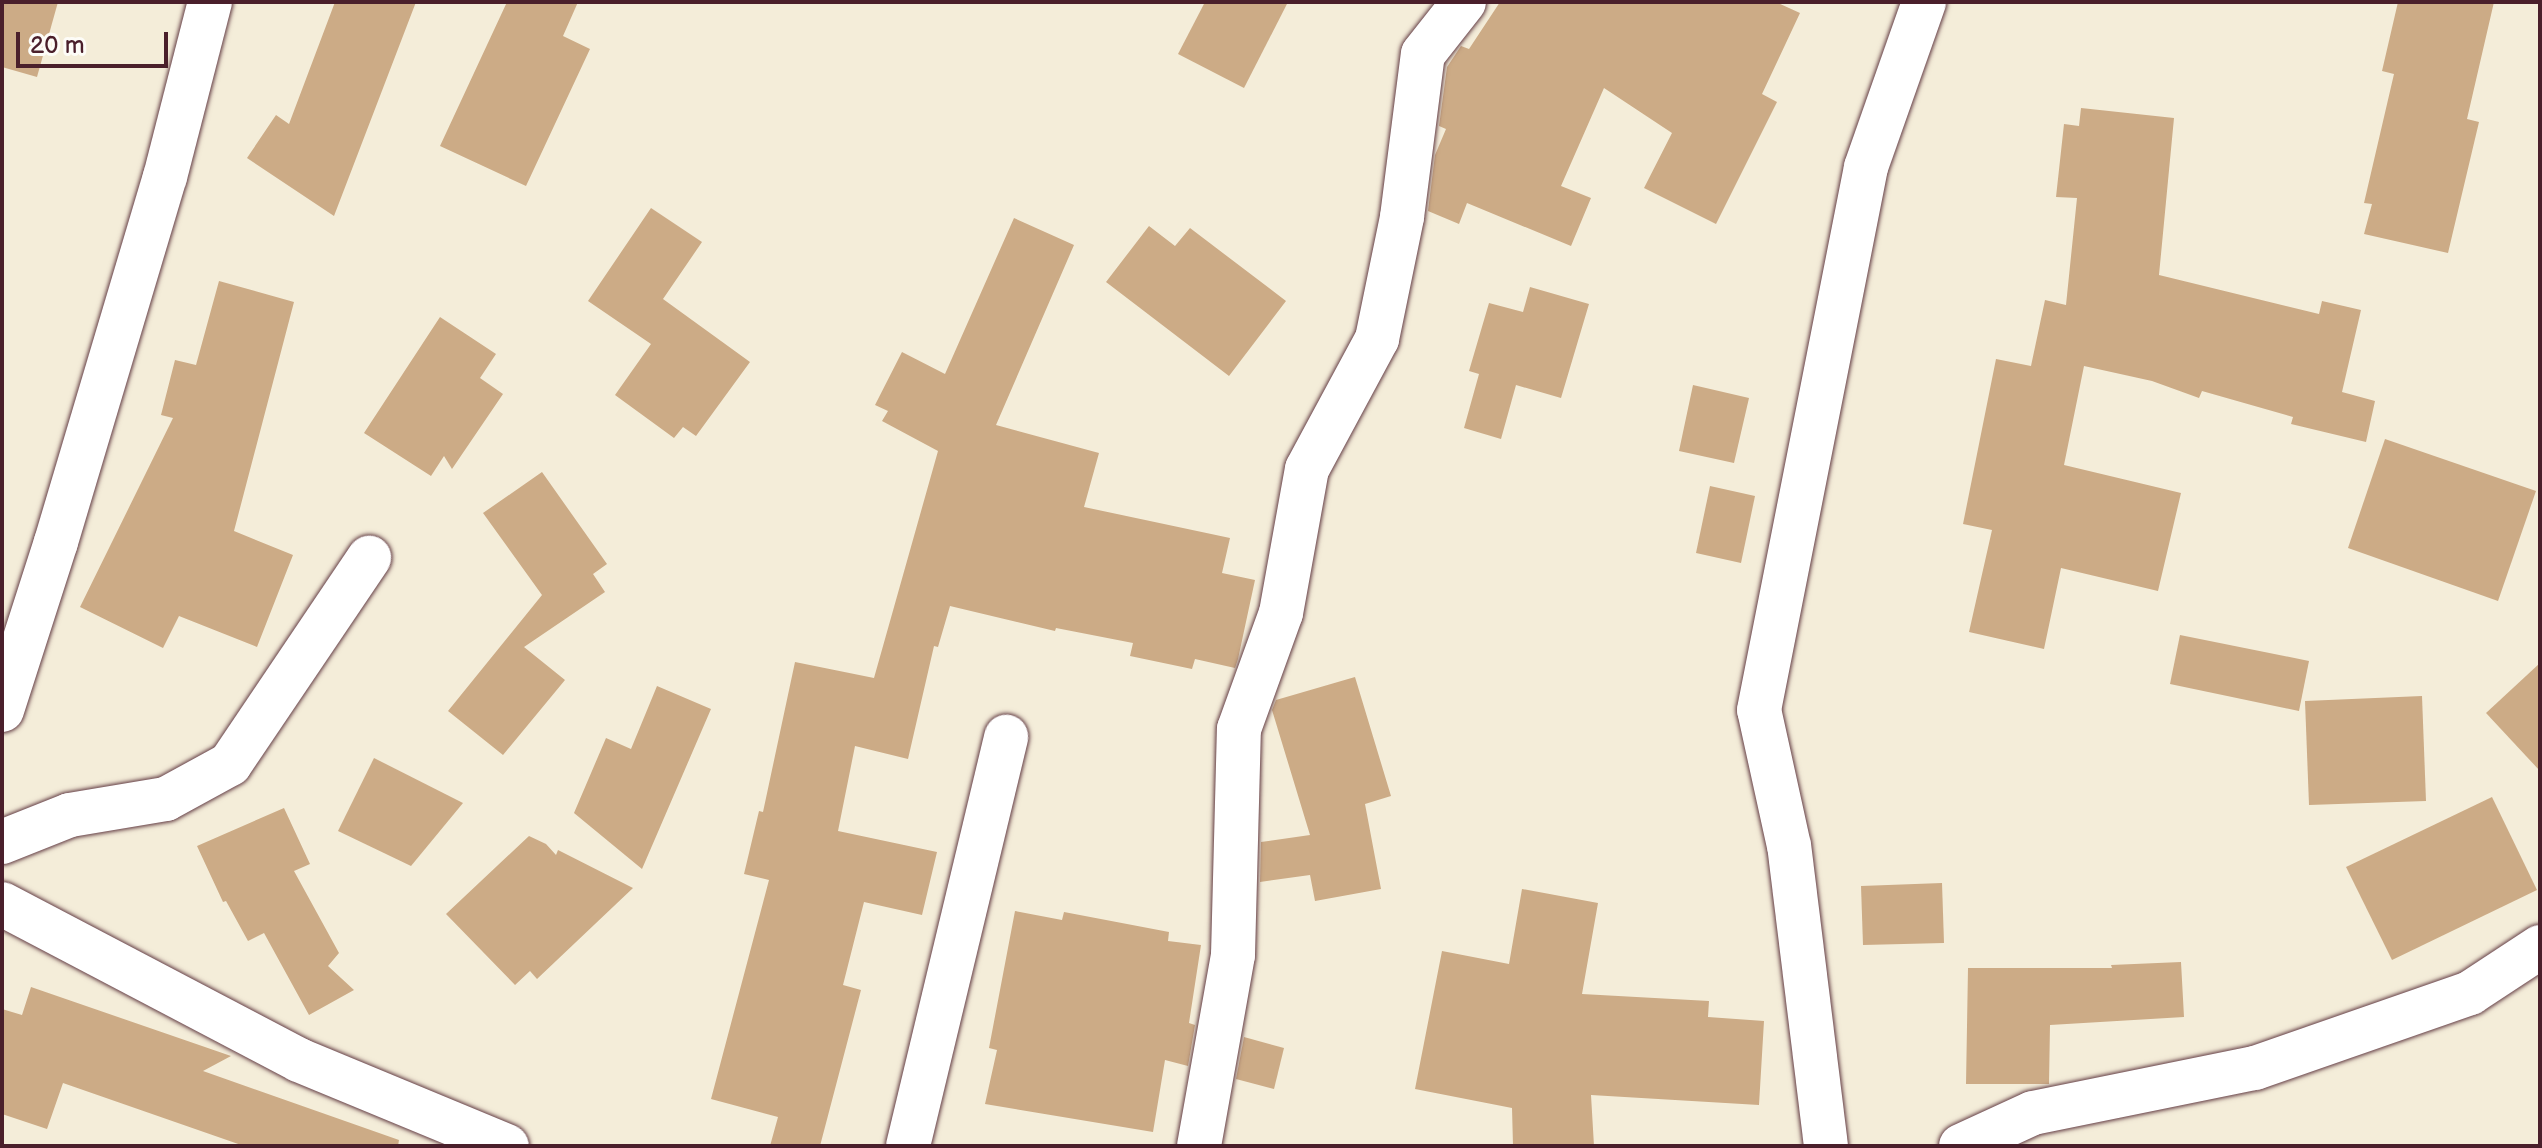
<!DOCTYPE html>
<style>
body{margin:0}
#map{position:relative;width:2542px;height:1148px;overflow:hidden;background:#f4edd9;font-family:"Balsamiq Sans",sans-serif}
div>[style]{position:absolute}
.building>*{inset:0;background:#ccab86}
.roads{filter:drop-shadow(0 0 2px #643e45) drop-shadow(0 0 2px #643e45)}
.minor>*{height:44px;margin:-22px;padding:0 22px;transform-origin:22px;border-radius:22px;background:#fff}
span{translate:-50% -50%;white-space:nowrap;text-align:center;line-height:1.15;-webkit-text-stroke:6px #fdfcf7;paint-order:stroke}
.frame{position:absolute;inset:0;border:4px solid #4a1f2b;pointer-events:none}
.scale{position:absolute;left:16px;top:32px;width:152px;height:36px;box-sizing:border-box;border:4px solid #4a1f2b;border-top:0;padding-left:10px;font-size:24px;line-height:28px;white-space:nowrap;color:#4a1f2b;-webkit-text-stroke:6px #fdfcf7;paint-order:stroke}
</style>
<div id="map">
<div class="building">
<div style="clip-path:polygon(2px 2px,58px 2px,37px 77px,2px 67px)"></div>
<div style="clip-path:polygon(335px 2px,416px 2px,334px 216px,247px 158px,276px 115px,289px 124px)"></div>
<div style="clip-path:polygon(507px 2px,578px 2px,563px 36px,590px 49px,526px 186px,440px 146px)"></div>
<div style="clip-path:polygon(1205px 2px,1288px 2px,1244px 88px,1178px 54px)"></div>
<div style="clip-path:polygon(1500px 2px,1776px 2px,1800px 13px,1762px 94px,1777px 102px,1716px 224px,1644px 188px,1672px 133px,1604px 88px,1561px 186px,1591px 198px,1571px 246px,1467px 203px,1459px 224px,1428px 211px,1435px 155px,1446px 129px,1439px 126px,1447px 67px,1461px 46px,1469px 49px)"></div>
<div style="clip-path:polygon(2398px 2px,2494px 2px,2467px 119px,2479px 122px,2448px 253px,2364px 234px,2372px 204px,2364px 203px,2394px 74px,2382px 71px)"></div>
<div style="clip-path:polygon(2081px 108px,2174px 118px,2159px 275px,2319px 314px,2322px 301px,2361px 310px,2342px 392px,2375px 401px,2366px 442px,2291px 424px,2293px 417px,2202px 391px,2199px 398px,2152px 381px,2084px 366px,2064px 465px,2181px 493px,2158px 591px,2061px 568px,2044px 649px,1969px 632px,1992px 530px,1963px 524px,1996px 359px,2031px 366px,2045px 300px,2066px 305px,2077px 198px,2056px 197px,2064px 124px,2079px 126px)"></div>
<div style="clip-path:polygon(651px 208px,702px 242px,663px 299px,750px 362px,696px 436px,683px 427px,674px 438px,615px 395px,651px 344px,588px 301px)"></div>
<div style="clip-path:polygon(1014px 218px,1074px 245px,996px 425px,1099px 453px,1084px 507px,1230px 538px,1222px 573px,1255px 580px,1238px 659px,1235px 668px,1195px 659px,1192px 669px,1130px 656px,1133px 643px,1056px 628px,1055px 631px,950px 606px,938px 647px,934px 646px,908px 759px,855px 746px,838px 831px,937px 852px,922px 915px,864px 902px,843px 985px,861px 990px,820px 1146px,770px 1146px,778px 1117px,711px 1099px,769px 880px,744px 874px,759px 811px,763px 812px,795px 662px,874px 678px,938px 451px,882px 421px,888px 411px,875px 405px,902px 352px,945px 374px)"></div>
<div style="clip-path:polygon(1149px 226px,1175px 246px,1190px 228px,1286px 301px,1229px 376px,1106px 282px)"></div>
<div style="clip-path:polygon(219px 281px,294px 302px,234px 531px,293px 555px,257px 647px,179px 616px,163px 648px,80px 607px,173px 418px,161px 415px,175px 360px,196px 365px)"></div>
<div style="clip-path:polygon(1530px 287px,1589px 304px,1561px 398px,1516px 385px,1501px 439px,1464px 428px,1479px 374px,1469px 371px,1489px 303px,1523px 312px)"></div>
<div style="clip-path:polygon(440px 317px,496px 354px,480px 378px,503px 394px,452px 469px,444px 456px,431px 476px,364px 433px)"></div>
<div style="clip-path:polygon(1693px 385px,1749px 398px,1734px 463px,1679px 451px)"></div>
<div style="clip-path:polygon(2385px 439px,2536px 491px,2498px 601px,2348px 548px)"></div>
<div style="clip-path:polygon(542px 472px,607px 564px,593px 574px,605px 592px,524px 647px,565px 680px,503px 755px,448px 711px,542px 595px,483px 513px)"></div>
<div style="clip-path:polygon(1710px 486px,1755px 496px,1741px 563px,1696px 553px)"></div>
<div style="clip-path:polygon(2180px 635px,2309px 661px,2299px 711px,2170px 684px)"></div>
<div style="clip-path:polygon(2540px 663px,2540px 771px,2486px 713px)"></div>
<div style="clip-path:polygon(1355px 677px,1391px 796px,1365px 804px,1381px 889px,1315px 901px,1310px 875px,1260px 882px,1261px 842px,1310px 835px,1272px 710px,1276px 700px)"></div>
<div style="clip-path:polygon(657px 686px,711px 709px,642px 869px,574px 813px,606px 738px,631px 749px)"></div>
<div style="clip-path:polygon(2422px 696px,2426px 801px,2309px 805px,2305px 701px)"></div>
<div style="clip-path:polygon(374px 758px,463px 803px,411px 866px,338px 831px)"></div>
<div style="clip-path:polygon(2492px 797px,2537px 890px,2392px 960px,2346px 867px)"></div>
<div style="clip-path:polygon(284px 808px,310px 864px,294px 871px,339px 953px,328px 966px,354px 990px,309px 1015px,264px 933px,248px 941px,226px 901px,223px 902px,197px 846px)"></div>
<div style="clip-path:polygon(529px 836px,546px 844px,556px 855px,558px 850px,633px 888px,537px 979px,530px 971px,515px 985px,446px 914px)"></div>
<div style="clip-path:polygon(1942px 883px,1944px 943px,1863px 945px,1861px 886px)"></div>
<div style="clip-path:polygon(1522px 889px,1598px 903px,1582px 994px,1709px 1001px,1708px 1017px,1764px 1021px,1759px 1105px,1591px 1095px,1594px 1146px,1513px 1146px,1512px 1108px,1415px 1089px,1442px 951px,1509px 964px)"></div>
<div style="clip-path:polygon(1015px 911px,1062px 920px,1064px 912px,1169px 932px,1168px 941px,1201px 945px,1189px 1023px,1195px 1025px,1188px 1066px,1165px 1060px,1153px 1132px,985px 1104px,997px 1050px,989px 1048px)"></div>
<div style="clip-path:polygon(2181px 962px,2184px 1017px,2050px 1025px,2049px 1084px,1966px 1084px,1968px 968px,2112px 968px,2111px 965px)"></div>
<div style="clip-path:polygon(31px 987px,231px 1056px,203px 1071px,399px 1140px,398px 1146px,244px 1146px,63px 1083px,47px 1129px,2px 1114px,2px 1009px,22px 1015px)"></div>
<div style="clip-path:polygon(1244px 1037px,1284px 1048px,1274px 1089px,1236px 1079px)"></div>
</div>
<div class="roads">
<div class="minor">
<div style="left:2px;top:710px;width:176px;rotate:-72.2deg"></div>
<div style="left:56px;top:542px;width:381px;rotate:-73.4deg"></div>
<div style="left:165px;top:177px;width:181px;rotate:-75.6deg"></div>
<div style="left:2px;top:842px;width:73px;rotate:-21.7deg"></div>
<div style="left:70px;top:815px;width:97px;rotate:-9.5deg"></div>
<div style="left:166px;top:799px;width:73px;rotate:-28.7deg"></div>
<div style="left:230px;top:764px;width:249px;rotate:-56deg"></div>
<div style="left:2px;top:904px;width:335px;rotate:27.7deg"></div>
<div style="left:299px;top:1060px;width:225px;rotate:22.5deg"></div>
<div style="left:908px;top:1146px;width:421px;rotate:-76.5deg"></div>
<div style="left:1199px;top:1146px;width:194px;rotate:-79.9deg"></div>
<div style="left:1233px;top:955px;width:226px;rotate:-88.5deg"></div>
<div style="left:1239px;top:729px;width:123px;rotate:-70.1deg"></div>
<div style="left:1281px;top:613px;width:146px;rotate:-79.8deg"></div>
<div style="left:1307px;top:469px;width:148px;rotate:-61.7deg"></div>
<div style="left:1377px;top:339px;width:125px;rotate:-78.4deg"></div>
<div style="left:1402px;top:217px;width:164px;rotate:-82.7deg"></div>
<div style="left:1423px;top:54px;width:66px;rotate:-51.7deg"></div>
<div style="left:1826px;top:1146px;width:302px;rotate:-97deg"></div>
<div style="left:1789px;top:846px;width:139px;rotate:-102.4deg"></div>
<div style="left:1759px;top:710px;width:553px;rotate:-78.85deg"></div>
<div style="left:1866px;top:167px;width:175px;rotate:-70.6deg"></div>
<div style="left:1961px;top:1146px;width:79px;rotate:-24.6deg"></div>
<div style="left:2033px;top:1113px;width:227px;rotate:-11.5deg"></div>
<div style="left:2255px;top:1068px;width:228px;rotate:-19.2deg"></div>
<div style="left:2470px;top:993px;width:84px;rotate:-33.3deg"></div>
</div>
</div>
<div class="frame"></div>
<div class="scale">20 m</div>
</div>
